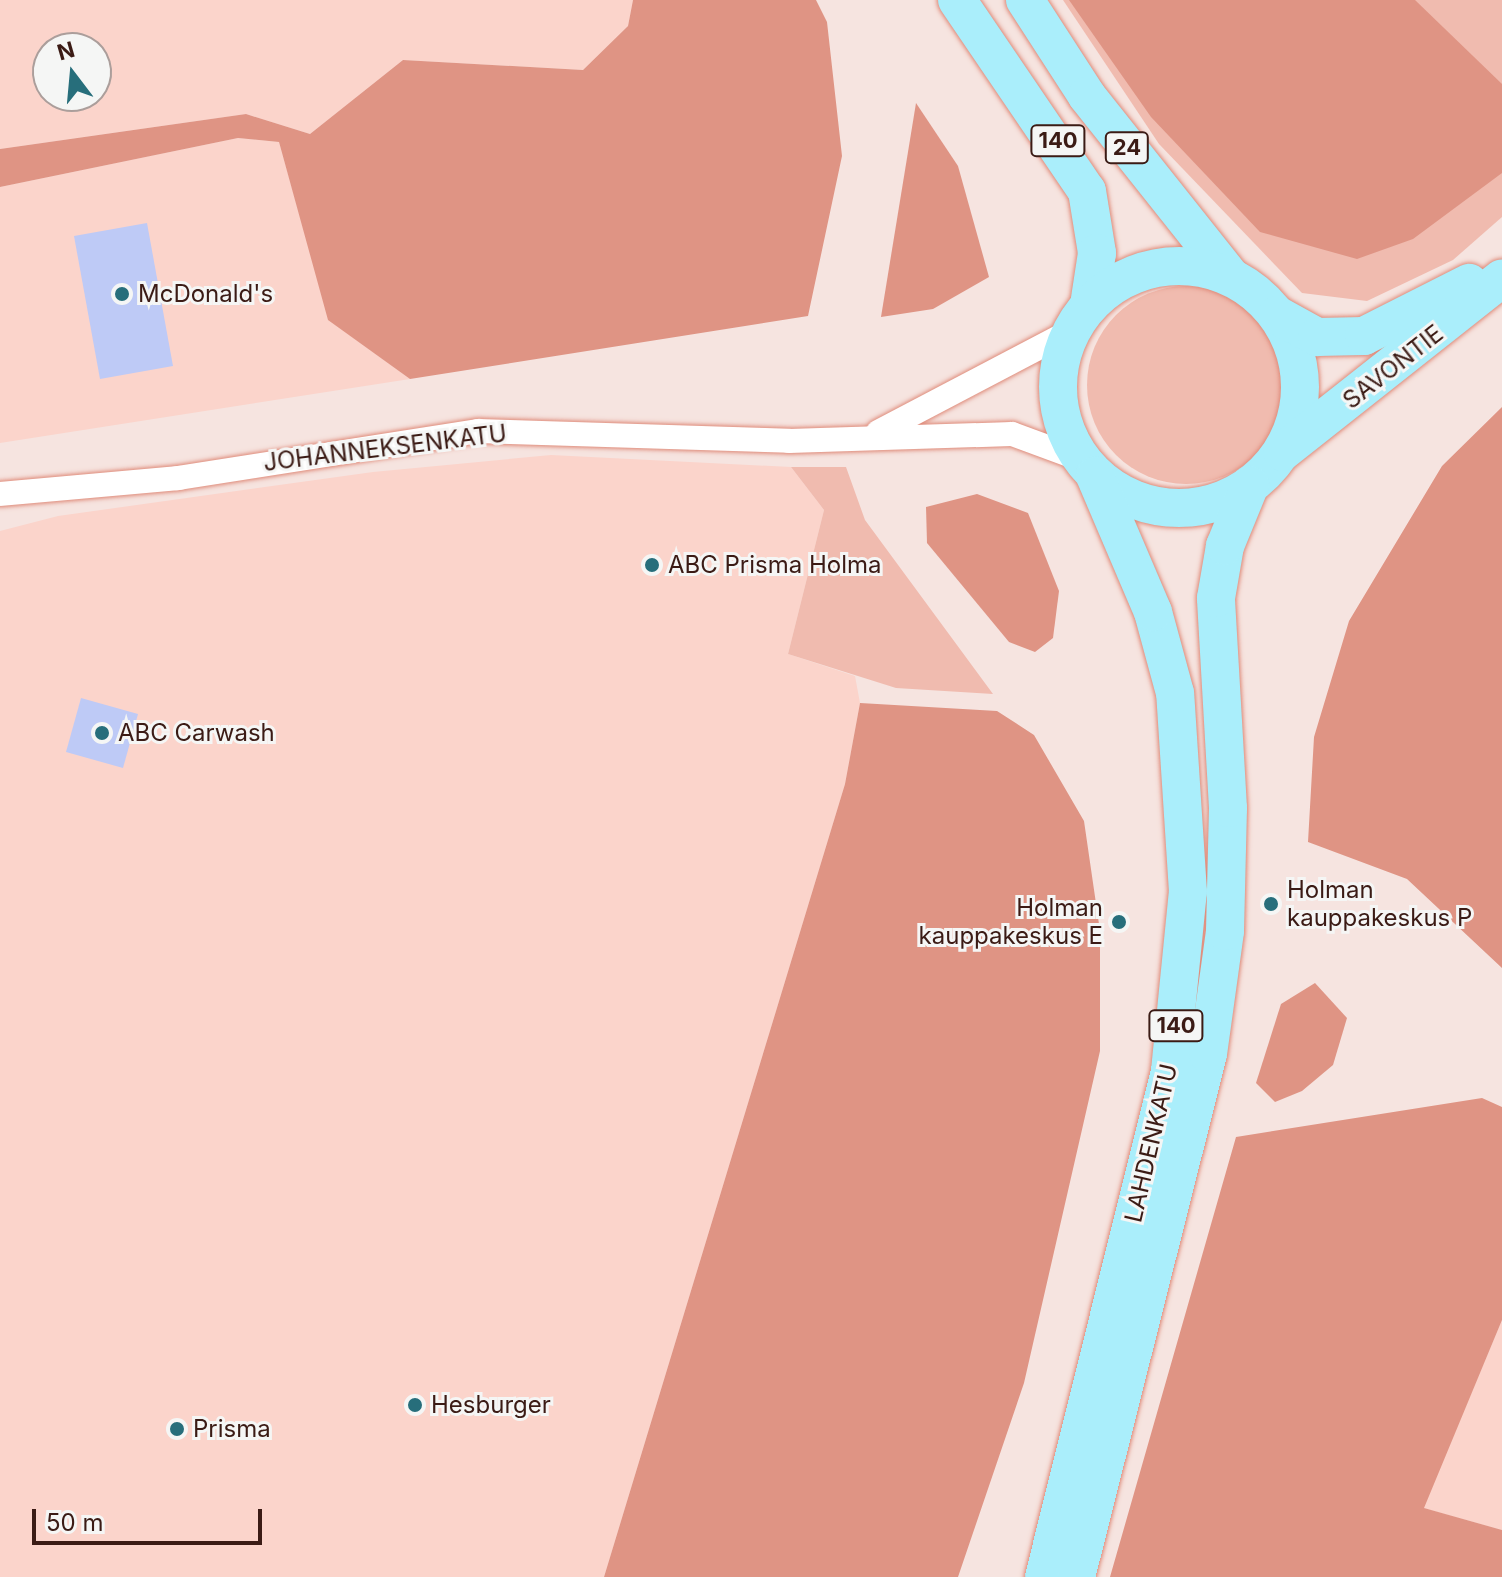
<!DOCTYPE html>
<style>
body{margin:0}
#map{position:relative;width:1502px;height:1577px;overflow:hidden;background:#f6e4e0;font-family:Inter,sans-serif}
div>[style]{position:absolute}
.built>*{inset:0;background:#fbd4cb}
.green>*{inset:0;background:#f0bbaf}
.round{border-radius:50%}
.forest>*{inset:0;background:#df9484}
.building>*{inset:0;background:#becaf6}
.roads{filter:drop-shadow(0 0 2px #df8c7b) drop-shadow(0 0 2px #df8c7b)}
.street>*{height:24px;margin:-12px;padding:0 12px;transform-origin:12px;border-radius:12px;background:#fff}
.primary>*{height:38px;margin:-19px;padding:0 19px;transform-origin:19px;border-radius:19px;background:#aaeefb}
.primary>.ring{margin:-19px;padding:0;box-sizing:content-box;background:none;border:38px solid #aaeefb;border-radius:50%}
.dots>*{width:22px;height:22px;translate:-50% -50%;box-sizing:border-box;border:4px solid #f5f6f5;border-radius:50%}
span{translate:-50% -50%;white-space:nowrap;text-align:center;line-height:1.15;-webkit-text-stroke:6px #f5f6f5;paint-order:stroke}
.shield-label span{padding:2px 6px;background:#f5f6f5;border:2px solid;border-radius:6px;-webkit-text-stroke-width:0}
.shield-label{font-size:22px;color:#3b1b15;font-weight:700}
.poi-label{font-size:24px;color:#3b1b15}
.left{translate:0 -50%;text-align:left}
.right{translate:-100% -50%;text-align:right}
.street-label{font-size:24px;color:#3b1b15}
.north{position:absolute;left:32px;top:32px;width:80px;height:80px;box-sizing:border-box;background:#f5f6f5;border:2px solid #ab9e9b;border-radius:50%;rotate:344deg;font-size:22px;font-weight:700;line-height:32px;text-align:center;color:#3b1b15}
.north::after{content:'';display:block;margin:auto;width:28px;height:36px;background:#276e7b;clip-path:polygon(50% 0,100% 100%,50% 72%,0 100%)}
.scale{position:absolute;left:32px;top:1509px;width:230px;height:36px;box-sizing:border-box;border:4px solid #3b1b15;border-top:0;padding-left:10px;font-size:24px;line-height:28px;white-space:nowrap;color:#3b1b15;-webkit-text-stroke:6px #f5f6f5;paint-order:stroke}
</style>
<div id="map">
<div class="built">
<div style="clip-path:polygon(evenodd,0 0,633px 0,628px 26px,583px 70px,403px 60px,310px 134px,246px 114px,0 149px,0 0,48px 48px,96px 48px,96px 96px,48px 96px,48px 48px)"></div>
<div style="clip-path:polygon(238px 138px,279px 142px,329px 320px,410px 379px,0 443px,0 187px)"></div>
<div style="clip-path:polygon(551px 455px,791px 467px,824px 510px,788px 654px,855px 676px,860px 703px,845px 784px,604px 1577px,0 1577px,0 531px,58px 516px,373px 472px)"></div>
<div style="clip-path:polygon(1502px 1320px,1502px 1530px,1423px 1508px)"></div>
</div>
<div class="green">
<div style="clip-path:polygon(1063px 0,1502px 0,1502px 217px,1453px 260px,1367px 301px,1302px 293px,1159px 144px)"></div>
<div class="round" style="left:1087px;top:286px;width:198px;height:198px"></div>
<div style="clip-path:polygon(791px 467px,846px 467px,865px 520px,993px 694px,896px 688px,788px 654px,824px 510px)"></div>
</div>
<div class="forest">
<div style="clip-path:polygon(633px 0,816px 0,827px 22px,842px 156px,808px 316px,410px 379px,328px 320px,279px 142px,238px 138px,0 187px,0 149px,246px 114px,310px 134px,403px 60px,583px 70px,628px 26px)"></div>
<div style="clip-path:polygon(1069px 0,1415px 0,1502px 84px,1502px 173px,1413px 239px,1357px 259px,1260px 232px,1151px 117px)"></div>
<div style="clip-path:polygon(916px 103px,958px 166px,989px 277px,933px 309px,881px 317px)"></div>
<div style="clip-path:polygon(1502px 407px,1502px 968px,1407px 879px,1308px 842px,1314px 737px,1349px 621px,1442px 466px)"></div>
<div style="clip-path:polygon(977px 494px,1028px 513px,1059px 591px,1053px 638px,1035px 652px,1009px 642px,927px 543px,926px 507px)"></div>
<div style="clip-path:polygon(860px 703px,997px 711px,1034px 735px,1084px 821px,1100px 931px,1100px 1051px,1024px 1383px,958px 1577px,604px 1577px,845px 784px)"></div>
<div style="clip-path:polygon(1315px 983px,1347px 1018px,1333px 1065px,1302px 1091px,1275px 1102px,1256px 1083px,1281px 1004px)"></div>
<div style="clip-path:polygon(1482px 1098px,1502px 1107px,1502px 1320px,1424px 1508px,1502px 1530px,1502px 1577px,1110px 1577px,1236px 1137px)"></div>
</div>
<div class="building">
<div style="clip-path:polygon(147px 223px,173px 366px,100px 379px,74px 236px)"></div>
<div style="clip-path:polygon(81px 698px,138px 714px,123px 768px,66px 752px)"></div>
</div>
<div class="roads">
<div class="street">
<div style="left:878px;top:432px;width:217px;rotate:-27.7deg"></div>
<div style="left:0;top:494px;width:179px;rotate:-5.1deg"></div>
<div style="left:178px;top:478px;width:304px;rotate:-8.9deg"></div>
<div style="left:478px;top:431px;width:311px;rotate:1.8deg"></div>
<div style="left:789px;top:441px;width:223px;rotate:-1.8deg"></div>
<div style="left:1012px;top:434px;width:72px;rotate:20.2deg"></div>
</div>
<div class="primary">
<div style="left:957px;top:0;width:231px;rotate:55.8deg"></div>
<div style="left:1087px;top:191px;width:63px;rotate:80.8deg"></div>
<div style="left:1097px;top:253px;width:53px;rotate:98.7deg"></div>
<div style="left:1025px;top:0;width:114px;rotate:57.1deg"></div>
<div style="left:1087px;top:96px;width:231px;rotate:51.5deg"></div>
<div class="ring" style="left:1058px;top:266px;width:204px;height:204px"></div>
<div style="left:1277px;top:315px;width:46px;rotate:28.8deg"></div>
<div style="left:1317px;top:337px;width:47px;rotate:-1.2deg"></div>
<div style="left:1364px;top:336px;width:118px;rotate:-26.8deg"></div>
<div style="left:1282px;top:452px;width:280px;rotate:-38.3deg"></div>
<div style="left:1044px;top:1577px;width:521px;rotate:-76.02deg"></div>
<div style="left:1170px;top:1071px;width:180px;rotate:-84.3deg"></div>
<div style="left:1188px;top:892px;width:199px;rotate:-93.7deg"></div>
<div style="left:1175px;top:693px;width:84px;rotate:-105.2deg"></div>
<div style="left:1153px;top:612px;width:148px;rotate:-113.1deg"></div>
<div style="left:1076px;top:1577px;width:539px;rotate:-75.83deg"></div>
<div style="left:1208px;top:1054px;width:124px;rotate:-82.1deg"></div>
<div style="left:1225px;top:931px;width:123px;rotate:-88.6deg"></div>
<div style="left:1228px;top:808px;width:210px;rotate:-93.3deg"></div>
<div style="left:1216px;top:598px;width:53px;rotate:-80.2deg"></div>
<div style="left:1225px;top:546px;width:66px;rotate:-67.7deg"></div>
</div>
</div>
<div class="dots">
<div style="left:122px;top:294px;background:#276e7b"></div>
<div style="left:652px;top:565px;background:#276e7b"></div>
<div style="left:102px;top:733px;background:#276e7b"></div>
<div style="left:1271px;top:904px;background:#276e7b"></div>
<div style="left:1119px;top:922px;background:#276e7b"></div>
<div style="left:415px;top:1405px;background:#276e7b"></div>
<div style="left:177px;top:1429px;background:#276e7b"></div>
</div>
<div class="shield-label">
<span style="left:1058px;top:141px">140</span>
<span style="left:1127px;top:148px">24</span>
<span style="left:1176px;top:1026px">140</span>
</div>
<div class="poi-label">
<span class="left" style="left:138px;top:294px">McDonald's</span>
<span class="left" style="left:668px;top:565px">ABC Prisma Holma</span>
<span class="left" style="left:118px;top:733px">ABC Carwash</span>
<span class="left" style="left:1287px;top:904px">Holman<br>kauppakeskus P</span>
<span class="right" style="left:1103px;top:922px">Holman<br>kauppakeskus E</span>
<span class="left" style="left:431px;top:1405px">Hesburger</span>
<span class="left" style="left:193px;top:1429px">Prisma</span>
</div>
<div class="street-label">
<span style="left:1393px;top:367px;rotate:-38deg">SAVONTIE</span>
<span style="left:385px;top:448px;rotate:-7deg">JOHANNEKSENKATU</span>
<span style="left:1151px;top:1143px;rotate:-77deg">LAHDENKATU</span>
</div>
<div class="north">N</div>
<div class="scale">50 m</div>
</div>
